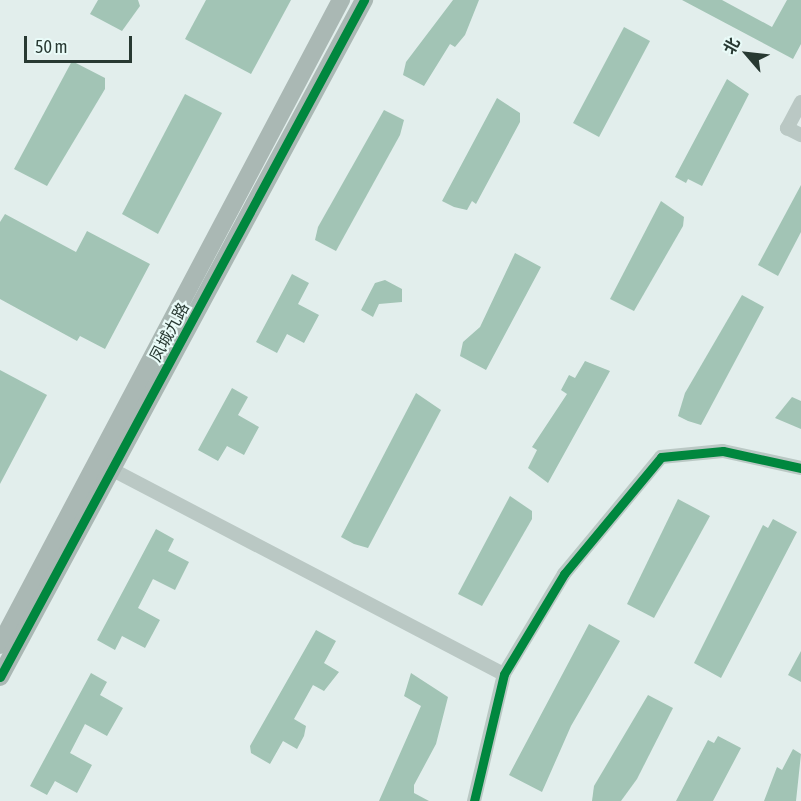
<!DOCTYPE html>
<meta charset="utf-8">
<style>
body{margin:0}
#map{position:relative;width:801px;height:801px;overflow:hidden;background:#e2eeec;font-family:"Asap Condensed","Noto Sans SC",sans-serif}
div>[style]{position:absolute}
.building>*{inset:0;background:#a2c4b5}
.street>*{height:14px;margin:-7px;padding:0 7px;transform-origin:7px;border-radius:7px;background:#bac8c4}
.secondary>*{height:18px;margin:-9px;padding:0 9px;transform-origin:9px;border-radius:9px;background:#aab8b4}
.cycleway>*{height:9px;margin:-4.5px;padding:0 4.5px;transform-origin:4.5px;border-radius:4.5px;background:#00873e}
span{translate:-50% -50%;white-space:nowrap;text-align:center;line-height:1.15;-webkit-text-stroke:4.5px #e9fbf8;paint-order:stroke}
.street-label{font-size:16px;color:#283932}
.north{position:absolute;left:717px;top:24px;width:60px;height:60px;-webkit-text-stroke:4px #e9fbf8;paint-order:stroke;rotate:298deg;font-size:16px;font-weight:700;line-height:24px;text-align:center;color:#283932}
.north::after{content:'';display:block;margin:auto;width:21px;height:27px;background:#283932;clip-path:polygon(50% 0,100% 100%,50% 72%,0 100%)}
.scale{position:absolute;left:24px;top:36px;width:108px;height:27px;box-sizing:border-box;border:3px solid #283932;border-top:0;padding-left:8px;font-size:18px;line-height:21px;white-space:nowrap;color:#283932;-webkit-text-stroke:4px #e9fbf8;paint-order:stroke}
</style>
<div id="map">
<div class="building">
<div style="clip-path:polygon(98px 0,138px 0,140px 6px,122px 31px,90px 14px)"></div>
<div style="clip-path:polygon(206px 0,291px 0,251px 74px,185px 39px)"></div>
<div style="clip-path:polygon(453px 0,479px 0,465px 35px,455px 47px,450px 44px,424px 86px,403px 75px,406px 62px)"></div>
<div style="clip-path:polygon(682px 0,722px 0,772px 27px,787px 0,801px 0,801px 44px,793px 59px)"></div>
<div style="clip-path:polygon(624px 27px,650px 41px,599px 137px,573px 123px)"></div>
<div style="clip-path:polygon(72px 61px,105px 78px,105px 89px,47px 186px,14px 169px)"></div>
<div style="clip-path:polygon(727px 79px,749px 94px,702px 186px,688px 179px,686px 183px,675px 177px)"></div>
<div style="clip-path:polygon(185px 94px,222px 113px,158px 234px,122px 214px)"></div>
<div style="clip-path:polygon(497px 98px,520px 113px,520px 122px,476px 204px,472px 201px,467px 210px,454px 207px,442px 201px)"></div>
<div style="clip-path:polygon(384px 110px,404px 120px,400px 135px,336px 251px,315px 240px,318px 227px)"></div>
<div style="clip-path:polygon(801px 185px,801px 232px,778px 276px,758px 265px)"></div>
<div style="clip-path:polygon(661px 201px,684px 217px,683px 226px,634px 311px,610px 299px)"></div>
<div style="clip-path:polygon(5px 214px,76px 252px,87px 231px,150px 264px,105px 349px,80px 336px,77px 341px,0 299px,0 222px)"></div>
<div style="clip-path:polygon(515px 253px,541px 267px,486px 370px,460px 356px,463px 342px,480px 327px)"></div>
<div style="clip-path:polygon(292px 274px,309px 283px,298px 304px,319px 315px,304px 343px,287px 334px,277px 353px,256px 342px)"></div>
<div style="clip-path:polygon(385px 280px,402px 289px,402px 302px,379px 304px,373px 317px,361px 310px,375px 283px)"></div>
<div style="clip-path:polygon(742px 295px,764px 307px,701px 425px,688px 421px,678px 416px,685px 393px)"></div>
<div style="clip-path:polygon(585px 361px,610px 371px,548px 483px,528px 468px,537px 450px,532px 447px,567px 394px,561px 390px,569px 375px,575px 378px)"></div>
<div style="clip-path:polygon(0 370px,47px 395px,0 484px)"></div>
<div style="clip-path:polygon(232px 388px,248px 397px,238px 415px,259px 427px,244px 455px,227px 446px,218px 461px,198px 450px)"></div>
<div style="clip-path:polygon(416px 393px,441px 410px,368px 548px,354px 544px,341px 537px)"></div>
<div style="clip-path:polygon(792px 397px,801px 401px,801px 429px,775px 418px)"></div>
<div style="clip-path:polygon(510px 496px,532px 511px,532px 519px,482px 606px,458px 594px)"></div>
<div style="clip-path:polygon(678px 499px,710px 516px,654px 618px,627px 604px)"></div>
<div style="clip-path:polygon(773px 519px,797px 532px,721px 678px,694px 663px,763px 525px,768px 528px)"></div>
<div style="clip-path:polygon(156px 529px,174px 539px,168px 551px,189px 562px,175px 590px,153px 579px,138px 608px,160px 620px,145px 648px,122px 636px,115px 650px,97px 640px)"></div>
<div style="clip-path:polygon(589px 624px,620px 641px,571px 726px,542px 792px,509px 775px)"></div>
<div style="clip-path:polygon(316px 630px,336px 641px,324px 663px,339px 672px,324px 691px,313px 685px,294px 719px,306px 726px,304px 736px,297px 749px,283px 741px,270px 764px,251px 753px,250px 746px)"></div>
<div style="clip-path:polygon(801px 651px,801px 682px,788px 675px)"></div>
<div style="clip-path:polygon(91px 673px,107px 682px,100px 695px,123px 708px,107px 736px,85px 724px,70px 753px,92px 765px,77px 793px,55px 781px,47px 795px,30px 786px)"></div>
<div style="clip-path:polygon(411px 673px,448px 697px,436px 744px,414px 785px,414px 793px,429px 801px,379px 801px,421px 706px,404px 696px)"></div>
<div style="clip-path:polygon(648px 695px,673px 708px,637px 779px,621px 801px,592px 801px,594px 786px)"></div>
<div style="clip-path:polygon(718px 736px,741px 748px,713px 801px,676px 801px,708px 740px,714px 743px)"></div>
<div style="clip-path:polygon(793px 749px,801px 754px,796px 801px,764px 801px,777px 767px,782px 770px)"></div>
</div>
<div class="street">
<div style="left:801px;top:102px;width:30px;rotate:118deg"></div>
<div style="left:787px;top:128px;width:16px;rotate:27deg"></div>
<div style="left:113px;top:470px;width:441px;rotate:27.6deg"></div>
<div style="left:474px;top:801px;width:130px;rotate:-76.7deg"></div>
<div style="left:504px;top:674px;width:117px;rotate:-59deg"></div>
<div style="left:564px;top:574px;width:152px;rotate:-50.3deg"></div>
<div style="left:661px;top:457px;width:62px;rotate:-5.5deg"></div>
<div style="left:723px;top:451px;width:80px;rotate:12.3deg"></div>
</div>
<div class="secondary">
<div style="left:0;top:645px;width:730px;rotate:-62.14deg"></div>
<div style="left:0;top:677px;width:769px;rotate:-61.73deg"></div>
</div>
<div class="cycleway">
<div style="left:0;top:677px;width:769px;rotate:-61.73deg"></div>
<div style="left:474px;top:801px;width:130px;rotate:-76.7deg"></div>
<div style="left:504px;top:674px;width:117px;rotate:-59deg"></div>
<div style="left:564px;top:574px;width:152px;rotate:-50.3deg"></div>
<div style="left:661px;top:457px;width:62px;rotate:-5.5deg"></div>
<div style="left:723px;top:451px;width:80px;rotate:12.3deg"></div>
</div>
<div class="street-label">
<span style="left:169px;top:332px;rotate:-62deg">凤城九路</span>
</div>
<div class="north">北</div>
<div class="scale">50 m</div>
</div>
